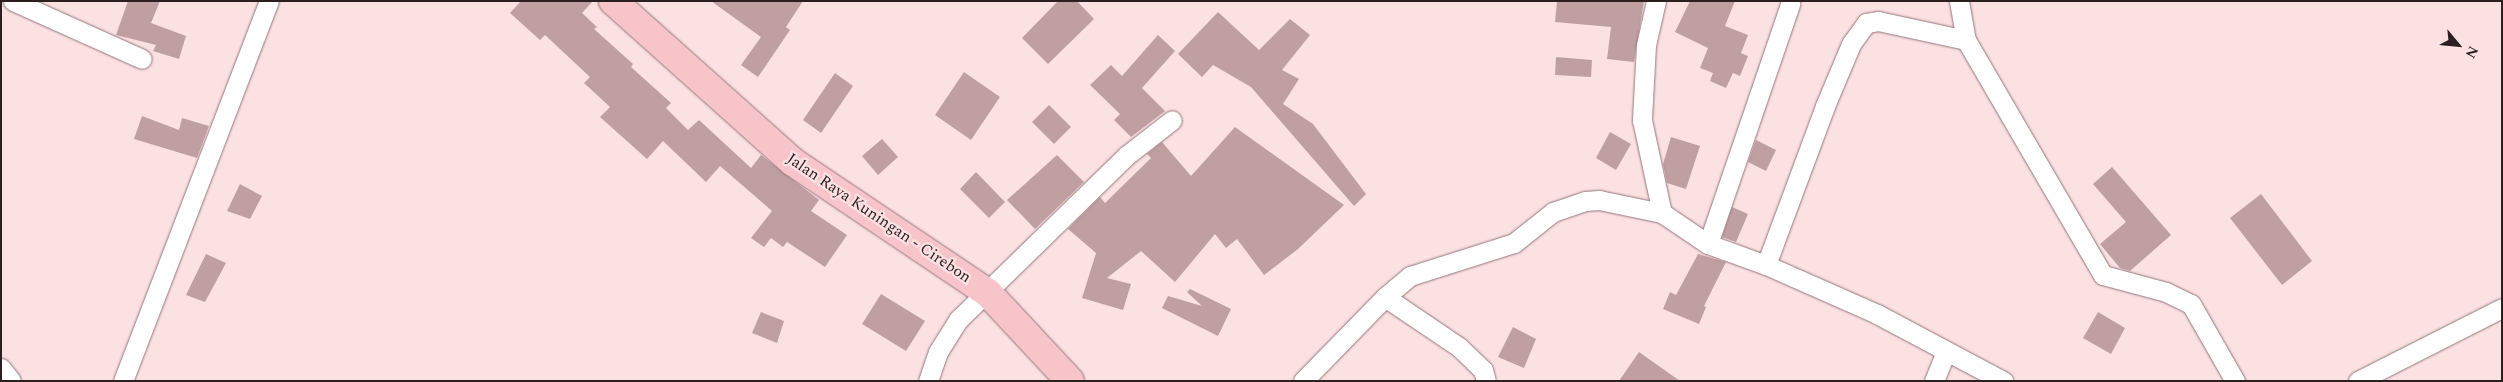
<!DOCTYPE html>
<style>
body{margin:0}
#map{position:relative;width:2503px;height:382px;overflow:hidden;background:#fce1e3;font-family:Spectral,serif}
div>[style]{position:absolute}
.building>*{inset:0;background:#bf9fa2}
.roads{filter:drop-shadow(0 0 1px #947679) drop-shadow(0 0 1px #947679)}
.street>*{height:19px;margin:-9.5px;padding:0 9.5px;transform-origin:9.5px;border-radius:9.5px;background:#fff}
.highway>*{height:28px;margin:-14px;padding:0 14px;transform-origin:14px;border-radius:14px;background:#f7c5c9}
span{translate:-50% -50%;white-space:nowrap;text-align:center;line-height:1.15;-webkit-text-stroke:4.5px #fce1e3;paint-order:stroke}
.street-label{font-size:16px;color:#2b1f20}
.frame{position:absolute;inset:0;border:2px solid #2b1f20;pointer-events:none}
.north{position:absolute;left:2433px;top:20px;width:50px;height:50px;-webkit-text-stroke:4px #fce1e3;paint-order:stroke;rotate:118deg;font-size:14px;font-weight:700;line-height:20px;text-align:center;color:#2b1f20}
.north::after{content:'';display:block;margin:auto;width:18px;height:22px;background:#2b1f20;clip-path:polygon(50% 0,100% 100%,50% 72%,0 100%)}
</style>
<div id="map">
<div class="building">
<div style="clip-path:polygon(128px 1px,160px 1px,151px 23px,186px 36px,179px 59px,153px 51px,156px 45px,116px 35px)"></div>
<div style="clip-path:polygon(521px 1px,593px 1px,582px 13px,597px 27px,594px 29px,633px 64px,631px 67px,671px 103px,666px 108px,688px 130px,699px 120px,751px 168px,761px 155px,819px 200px,811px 211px,847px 235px,825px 267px,787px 242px,783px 247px,771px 238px,764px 247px,751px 238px,772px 211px,720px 166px,706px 182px,663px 141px,647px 159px,600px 117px,610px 107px,584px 83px,590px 77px,545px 35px,540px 40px,510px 13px)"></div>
<div style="clip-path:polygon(711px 1px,803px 1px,786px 27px,790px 30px,758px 77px,741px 65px,761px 37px)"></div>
<div style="clip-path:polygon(1058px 1px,1077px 1px,1094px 19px,1048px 64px,1022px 38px)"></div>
<div style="clip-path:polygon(1557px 1px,1644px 1px,1634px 62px,1607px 59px,1611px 27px,1555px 22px)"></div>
<div style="clip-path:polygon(1690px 1px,1735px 1px,1725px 26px,1748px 35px,1741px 53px,1748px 56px,1740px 76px,1733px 73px,1726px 88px,1710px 81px,1713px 73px,1700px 68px,1708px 48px,1675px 32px)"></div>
<div style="clip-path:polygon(1218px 12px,1259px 50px,1290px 19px,1310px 35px,1282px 70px,1299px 79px,1283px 104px,1313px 124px,1366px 194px,1354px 206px,1251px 87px,1213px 65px,1202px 77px,1178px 54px)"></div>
<div style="clip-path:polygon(1158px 35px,1175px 51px,1142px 88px,1165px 111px,1131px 137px,1114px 120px,1120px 114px,1090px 85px,1111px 65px,1122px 76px)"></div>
<div style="clip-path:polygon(1556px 57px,1592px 60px,1591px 77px,1555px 75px)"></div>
<div style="clip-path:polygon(964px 72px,1000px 97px,971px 140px,935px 115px)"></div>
<div style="clip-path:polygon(835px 73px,853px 86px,821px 133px,803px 120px)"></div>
<div style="clip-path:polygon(1049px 105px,1071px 127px,1054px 144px,1032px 122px)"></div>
<div style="clip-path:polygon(142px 116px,179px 130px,182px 118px,209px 126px,197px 158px,134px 139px)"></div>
<div style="clip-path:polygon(1235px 127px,1344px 205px,1298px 249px,1264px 275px,1237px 239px,1226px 248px,1215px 234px,1175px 282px,1141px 251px,1107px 278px,1131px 284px,1123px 310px,1082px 298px,1096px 253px,1068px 229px,1100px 197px,1105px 203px,1151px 158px,1147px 154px,1162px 142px,1191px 176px)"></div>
<div style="clip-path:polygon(1610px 132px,1631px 144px,1616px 170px,1596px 158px)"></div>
<div style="clip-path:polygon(1671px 137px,1700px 146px,1686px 189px,1667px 183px,1663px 164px)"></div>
<div style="clip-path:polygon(882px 139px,898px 157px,878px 175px,862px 156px)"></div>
<div style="clip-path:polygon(1756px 140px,1776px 150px,1766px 171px,1748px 162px)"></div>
<div style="clip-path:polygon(1057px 155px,1084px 182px,1035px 229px,1007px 200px)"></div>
<div style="clip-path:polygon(2112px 167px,2171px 235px,2130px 271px,2120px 268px,2100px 244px,2126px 222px,2093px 184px)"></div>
<div style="clip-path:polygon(976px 172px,1005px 202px,989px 218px,960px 189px)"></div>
<div style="clip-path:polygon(240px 184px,262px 196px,250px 219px,227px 211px)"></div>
<div style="clip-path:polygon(2261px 194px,2312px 261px,2282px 285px,2230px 218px)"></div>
<div style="clip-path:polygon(1732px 207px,1748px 214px,1736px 242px,1722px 237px)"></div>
<div style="clip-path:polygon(206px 254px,226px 263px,205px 302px,186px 295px)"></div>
<div style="clip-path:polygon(1698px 254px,1726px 262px,1704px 306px,1706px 307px,1699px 324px,1663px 309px,1670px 292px,1676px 295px)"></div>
<div style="clip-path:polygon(1190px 289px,1231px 309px,1218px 336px,1162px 308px,1168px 296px,1202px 306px,1187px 292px)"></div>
<div style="clip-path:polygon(881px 294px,925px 321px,906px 351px,862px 324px)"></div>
<div style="clip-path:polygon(761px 312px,784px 321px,777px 343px,752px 333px)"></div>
<div style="clip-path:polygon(2098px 312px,2125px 328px,2111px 354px,2083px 338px)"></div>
<div style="clip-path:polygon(1513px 327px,1536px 339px,1524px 368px,1498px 357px)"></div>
<div style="clip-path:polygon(1639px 352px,1680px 381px,1619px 381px)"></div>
</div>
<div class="roads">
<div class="street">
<div style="left:13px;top:1px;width:141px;rotate:24.2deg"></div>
<div style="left:1656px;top:1px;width:45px;rotate:102.8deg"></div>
<div style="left:1646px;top:45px;width:75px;rotate:93.1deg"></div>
<div style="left:1642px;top:120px;width:95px;rotate:77.9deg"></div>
<div style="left:1959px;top:1px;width:40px;rotate:80deg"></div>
<div style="left:1966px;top:40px;width:272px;rotate:59.8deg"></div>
<div style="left:2103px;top:275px;width:65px;rotate:15.1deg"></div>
<div style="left:2166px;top:292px;width:28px;rotate:26deg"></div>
<div style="left:2191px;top:304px;width:89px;rotate:60.3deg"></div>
<div style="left:1708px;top:244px;width:254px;rotate:-71.1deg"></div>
<div style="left:1766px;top:265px;width:170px;rotate:-69.6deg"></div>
<div style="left:1825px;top:106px;width:67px;rotate:-67.2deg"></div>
<div style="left:1851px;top:44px;width:26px;rotate:-54deg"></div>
<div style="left:1866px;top:23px;width:12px;rotate:-9deg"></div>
<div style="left:1878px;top:21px;width:90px;rotate:12.2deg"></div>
<div style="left:1385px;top:297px;width:89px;rotate:34deg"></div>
<div style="left:1459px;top:347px;width:33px;rotate:44deg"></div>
<div style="left:1483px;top:370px;width:11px;rotate:75deg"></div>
<div style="left:1px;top:368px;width:16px;rotate:52deg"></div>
<div style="left:123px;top:381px;width:407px;rotate:-69deg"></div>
<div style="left:928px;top:381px;width:31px;rotate:-71deg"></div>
<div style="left:938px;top:352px;width:39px;rotate:-58deg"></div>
<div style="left:959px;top:319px;width:233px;rotate:-44.3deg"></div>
<div style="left:1126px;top:156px;width:58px;rotate:-38deg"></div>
<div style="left:1303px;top:381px;width:117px;rotate:-45.7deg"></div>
<div style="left:1385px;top:297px;width:33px;rotate:-40deg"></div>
<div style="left:1410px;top:276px;width:109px;rotate:-17.6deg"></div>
<div style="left:1514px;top:243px;width:50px;rotate:-38.5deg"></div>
<div style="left:1553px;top:212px;width:34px;rotate:-19deg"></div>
<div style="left:1585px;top:201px;width:14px;rotate:-4deg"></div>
<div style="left:1599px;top:200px;width:64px;rotate:11.7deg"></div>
<div style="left:1662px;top:213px;width:55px;rotate:34deg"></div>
<div style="left:1708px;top:244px;width:62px;rotate:19.9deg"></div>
<div style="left:1766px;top:265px;width:121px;rotate:23.8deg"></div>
<div style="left:1877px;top:314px;width:143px;rotate:28deg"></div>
<div style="left:1934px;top:381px;width:32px;rotate:-68deg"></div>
<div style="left:2358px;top:381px;width:161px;rotate:-26.9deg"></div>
</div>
<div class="highway">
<div style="left:613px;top:1px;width:241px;rotate:41.8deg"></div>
<div style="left:793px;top:162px;width:235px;rotate:33.9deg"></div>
<div style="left:988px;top:293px;width:120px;rotate:47deg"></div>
</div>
</div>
<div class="street-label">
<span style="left:879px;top:218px;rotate:34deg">Jalan Raya Kuningan - Cirebon</span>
</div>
<div class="frame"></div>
<div class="north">N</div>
</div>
